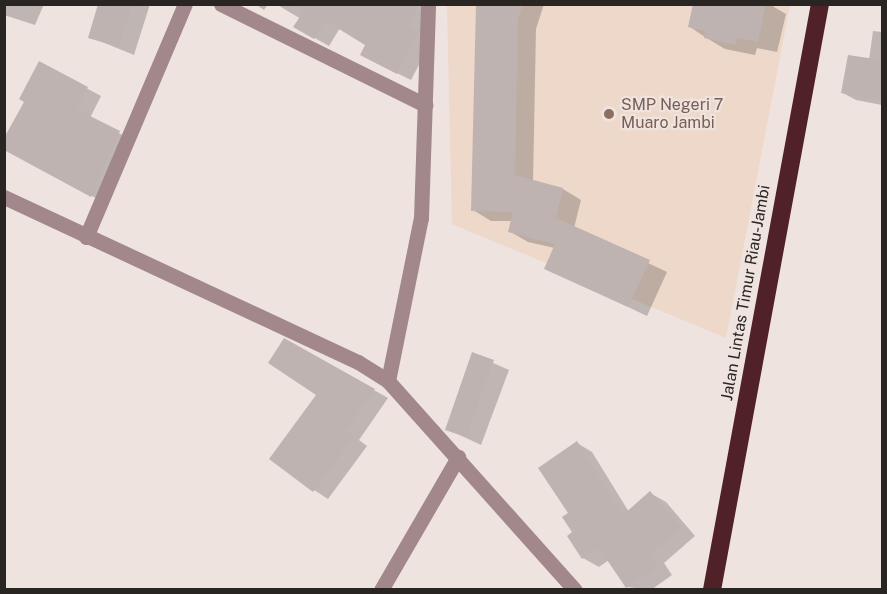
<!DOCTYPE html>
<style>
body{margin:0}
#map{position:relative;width:887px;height:594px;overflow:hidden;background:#efe3df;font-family:"Public Sans",sans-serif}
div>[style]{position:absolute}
.education>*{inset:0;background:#edd8ca}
.shadow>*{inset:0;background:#0003}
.building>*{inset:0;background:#bfb3b1}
.minor>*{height:15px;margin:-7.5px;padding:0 7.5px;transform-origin:7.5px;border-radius:7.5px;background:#a2888a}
.highway>*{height:18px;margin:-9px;padding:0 9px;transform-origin:9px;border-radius:9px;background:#502127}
.dots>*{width:16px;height:16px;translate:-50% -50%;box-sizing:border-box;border:3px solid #efe3df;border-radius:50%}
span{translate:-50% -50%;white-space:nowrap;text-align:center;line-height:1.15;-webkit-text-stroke:4.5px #efe3df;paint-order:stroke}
.education-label{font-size:16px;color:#785e54}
.left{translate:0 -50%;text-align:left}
.street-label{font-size:16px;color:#292523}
.frame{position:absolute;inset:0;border:6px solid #292523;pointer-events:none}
</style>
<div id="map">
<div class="education">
<div style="clip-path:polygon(447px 5px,790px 5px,726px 338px,452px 224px)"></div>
</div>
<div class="shadow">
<div style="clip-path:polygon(4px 4px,44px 4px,35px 25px,4px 15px)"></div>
<div style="clip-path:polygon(100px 4px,150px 4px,134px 55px,90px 37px)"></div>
<div style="clip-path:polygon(255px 4px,268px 4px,264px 10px)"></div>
<div style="clip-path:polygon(276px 4px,437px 4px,434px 7px,431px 42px,411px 80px,376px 63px,367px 45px,340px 28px,329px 46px,295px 27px,301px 19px)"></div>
<div style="clip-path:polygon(480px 4px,544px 4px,536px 29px,533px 182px,563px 189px,581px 200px,574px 228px,667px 272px,647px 316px,546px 268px,555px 248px,528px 242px,509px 231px,512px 221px,491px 221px,473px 210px)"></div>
<div style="clip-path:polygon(695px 4px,769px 4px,786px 14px,777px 52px,757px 48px,755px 55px,725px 49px,705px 37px,690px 27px)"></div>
<div style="clip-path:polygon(873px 31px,882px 32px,882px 105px,856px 100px,843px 93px,869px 60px)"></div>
<div style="clip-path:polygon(40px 63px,101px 96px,90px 118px,134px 141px,105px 203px,15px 155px,26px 101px)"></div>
<div style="clip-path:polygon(285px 340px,388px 398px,359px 440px,367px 446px,328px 499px,314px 490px,318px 394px)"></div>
<div style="clip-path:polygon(473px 354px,509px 370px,481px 445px,447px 429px)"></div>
<div style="clip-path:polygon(577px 443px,592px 452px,629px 512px,650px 493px,666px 502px,695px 536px,664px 563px,672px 575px,651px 590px,627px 587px,609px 560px,599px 567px,583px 558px,570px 514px)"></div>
</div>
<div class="building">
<div style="clip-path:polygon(98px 4px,132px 4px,119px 47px,88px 38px)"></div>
<div style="clip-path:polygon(298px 4px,418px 4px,409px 26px,417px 33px,397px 74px,360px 55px,365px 45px,326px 21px,314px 39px,293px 27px,305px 9px)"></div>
<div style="clip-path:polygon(476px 4px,523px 4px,518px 18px,515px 175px,563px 188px,556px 218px,650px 260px,628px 307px,544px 269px,555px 244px,508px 232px,513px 212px,471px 211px)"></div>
<div style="clip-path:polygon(693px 4px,766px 4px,758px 42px,737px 38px,736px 45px,704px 38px,705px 31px,688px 27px)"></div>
<div style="clip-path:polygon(848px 55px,882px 60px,882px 101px,841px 93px)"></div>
<div style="clip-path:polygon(39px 61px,88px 87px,76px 109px,120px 131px,91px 197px,4px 150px,4px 138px,24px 102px,19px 99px)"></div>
<div style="clip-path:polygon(284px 338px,375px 389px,345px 431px,354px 437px,313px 492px,269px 459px,316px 395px,268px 363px)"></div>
<div style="clip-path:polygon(472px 352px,494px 360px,466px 437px,445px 430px)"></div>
<div style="clip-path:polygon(577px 441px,623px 515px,650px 491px,681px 527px,649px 554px,658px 567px,626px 588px,599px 548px,582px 559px,567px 536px,572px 532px,562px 517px,568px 513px,538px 468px)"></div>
</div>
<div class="minor">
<div style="left:221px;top:4px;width:228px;rotate:26.3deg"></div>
<div style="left:4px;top:197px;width:391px;rotate:25deg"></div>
<div style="left:358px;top:362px;width:36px;rotate:32deg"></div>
<div style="left:388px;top:381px;width:280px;rotate:48.2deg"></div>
<div style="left:86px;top:237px;width:253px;rotate:-67deg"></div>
<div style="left:388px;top:381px;width:166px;rotate:-78.6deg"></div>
<div style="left:421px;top:218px;width:214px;rotate:-88.1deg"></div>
<div style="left:381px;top:590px;width:154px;rotate:-59.9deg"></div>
</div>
<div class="highway">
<div style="left:712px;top:590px;width:596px;rotate:-79.56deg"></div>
</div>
<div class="dots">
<div style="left:609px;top:114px;background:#8d6e63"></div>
</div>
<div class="education-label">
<span class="left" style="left:621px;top:114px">SMP Negeri 7<br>Muaro Jambi</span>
</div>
<div class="street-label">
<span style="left:746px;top:293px;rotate:-80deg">Jalan Lintas Timur Riau-Jambi</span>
</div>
<div class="frame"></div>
</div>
